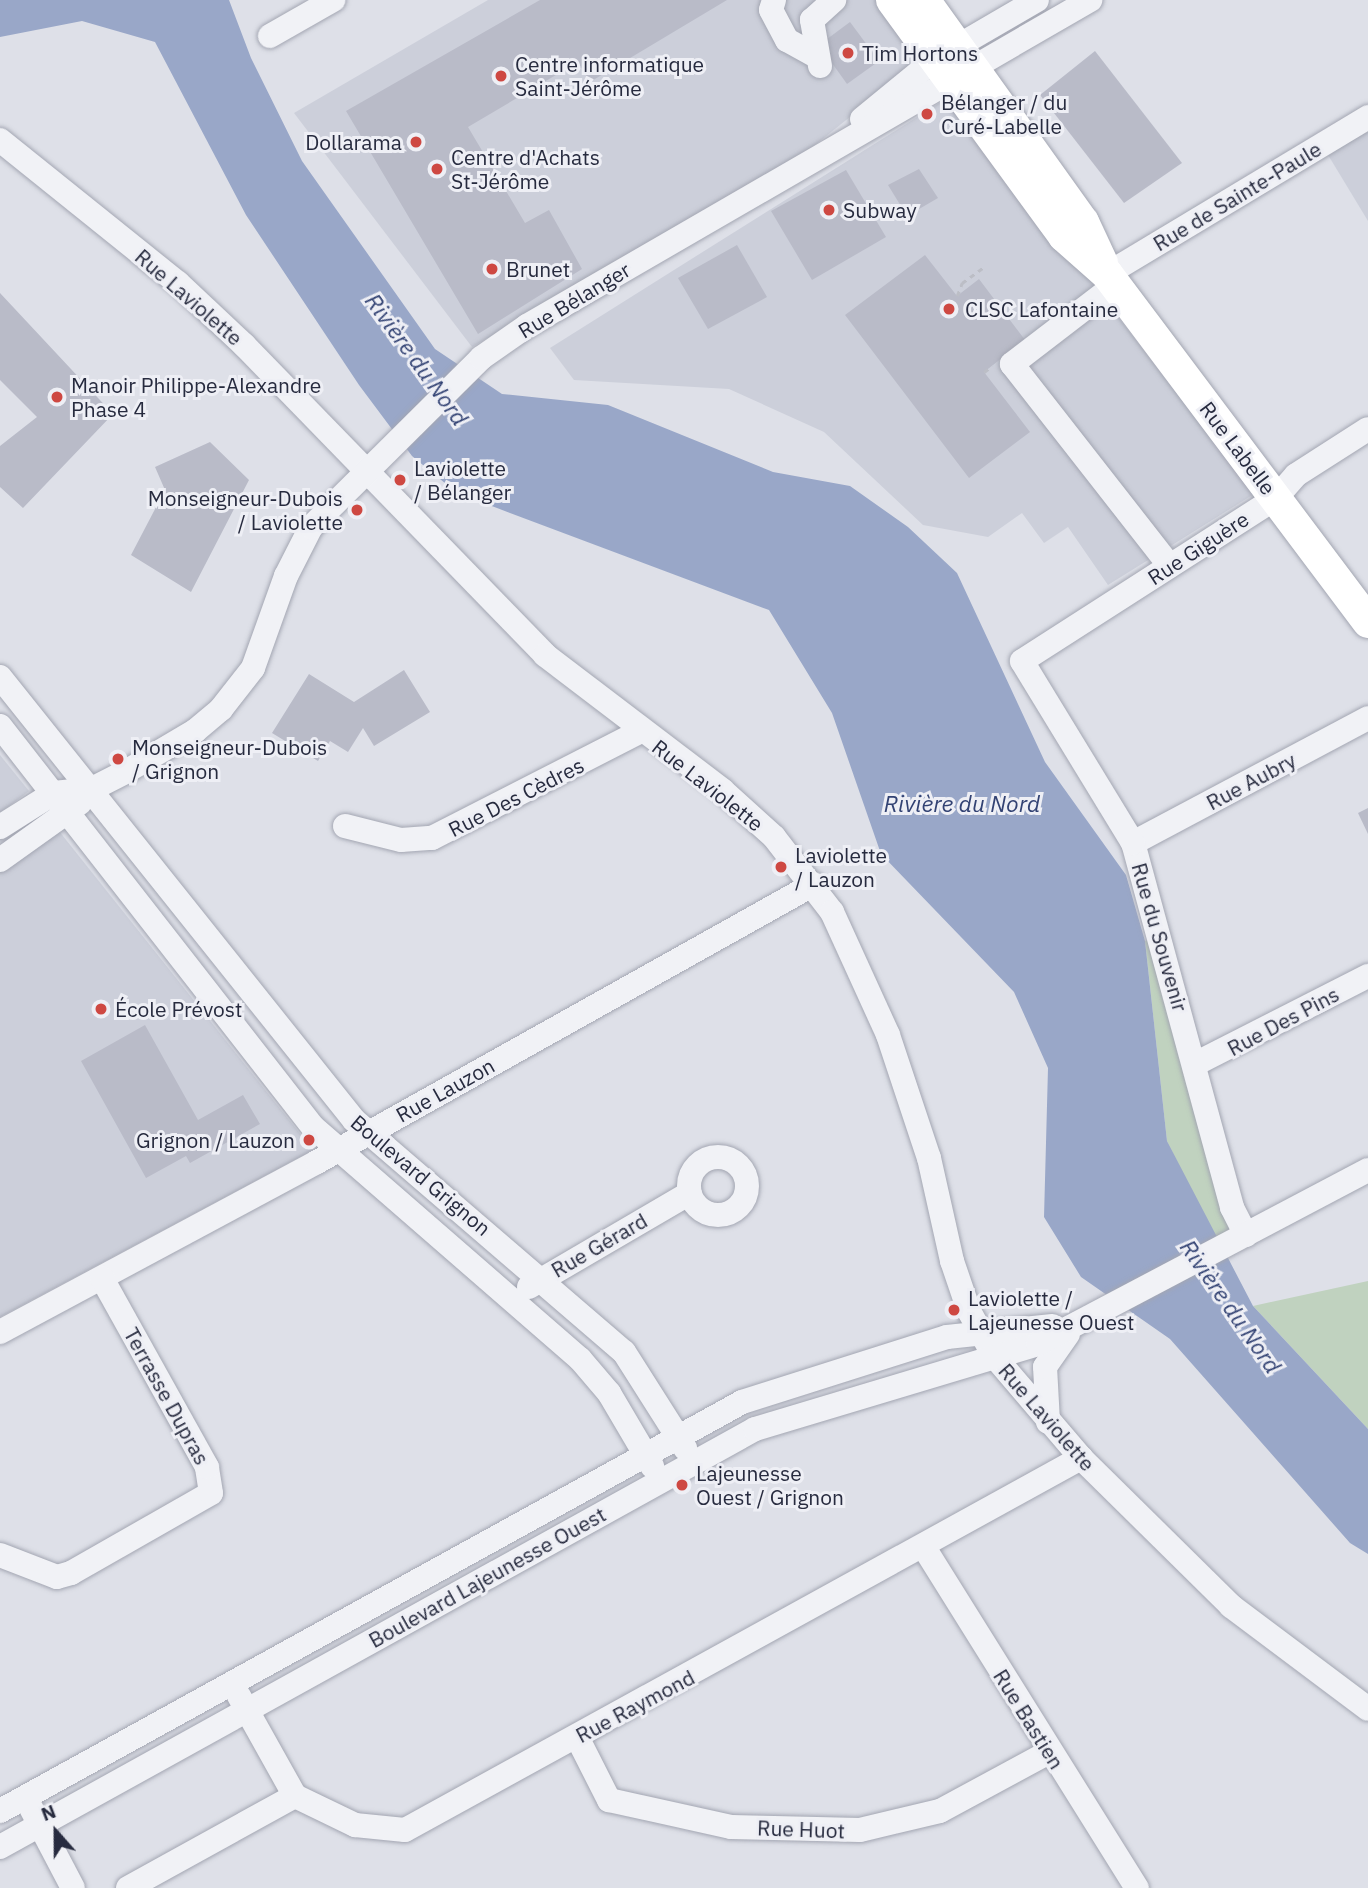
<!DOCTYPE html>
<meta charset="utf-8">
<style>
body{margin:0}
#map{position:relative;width:1368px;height:1888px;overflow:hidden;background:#dee0e8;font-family:"IBM Plex Sans",sans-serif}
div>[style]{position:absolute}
.built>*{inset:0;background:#cccfda}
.green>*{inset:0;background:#c0d2bf}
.water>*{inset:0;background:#99a7c8}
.building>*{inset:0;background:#b9bbc8}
.path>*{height:2.5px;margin-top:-1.25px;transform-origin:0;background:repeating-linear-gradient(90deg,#bcbec6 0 5px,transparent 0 10px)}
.roads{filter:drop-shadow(0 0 2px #a3a6b2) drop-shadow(0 0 2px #a3a6b2)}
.minor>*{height:24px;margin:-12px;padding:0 12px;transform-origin:12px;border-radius:12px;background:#f1f2f6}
.minor>.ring{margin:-12px;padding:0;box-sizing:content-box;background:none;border:24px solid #f1f2f6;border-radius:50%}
.major>*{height:32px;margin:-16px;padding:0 16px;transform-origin:16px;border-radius:16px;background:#fff}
.dots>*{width:19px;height:19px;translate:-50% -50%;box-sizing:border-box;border:4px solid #eeeff5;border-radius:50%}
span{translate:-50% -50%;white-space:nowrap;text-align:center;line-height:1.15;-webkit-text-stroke:6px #eeeff5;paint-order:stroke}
.poi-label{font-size:21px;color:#272b3f}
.left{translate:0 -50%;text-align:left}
.right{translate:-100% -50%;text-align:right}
.street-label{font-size:21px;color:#272b3f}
.water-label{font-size:23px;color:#324273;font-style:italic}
.north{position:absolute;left:21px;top:1797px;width:70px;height:70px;-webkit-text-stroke:5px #eeeff5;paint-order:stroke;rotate:339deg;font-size:19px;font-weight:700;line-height:28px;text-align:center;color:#272b3f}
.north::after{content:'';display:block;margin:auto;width:24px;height:32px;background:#272b3f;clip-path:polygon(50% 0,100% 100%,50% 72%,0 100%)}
</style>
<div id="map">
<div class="built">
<div style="clip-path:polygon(488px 0,877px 0,921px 60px,800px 157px,472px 347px,294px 113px)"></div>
<div style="clip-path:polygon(949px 97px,1254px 494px,1108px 585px,1068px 527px,1044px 543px,1022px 513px,988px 537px,923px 525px,824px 432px,729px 389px,574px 380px,550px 348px)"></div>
<div style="clip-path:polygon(1368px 117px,1368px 221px,1322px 145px)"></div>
<div style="clip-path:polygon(0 755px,29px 791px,0 813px)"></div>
<div style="clip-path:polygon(59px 831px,313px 1150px,0 1317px,0 869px)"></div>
</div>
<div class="green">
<div style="clip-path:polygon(1160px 936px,1246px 1235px,1219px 1248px,1167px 1141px,1145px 941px)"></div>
<div style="clip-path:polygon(1368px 1281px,1368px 1429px,1253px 1306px)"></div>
</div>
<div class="water">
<div style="clip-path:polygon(0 0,229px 0,251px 58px,302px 161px,435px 349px,502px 394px,608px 405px,773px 472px,850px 486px,908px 527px,957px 573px,1045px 762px,1126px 875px,1145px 941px,1167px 1141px,1253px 1306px,1368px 1429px,1368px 1554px,1350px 1543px,1170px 1339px,1081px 1277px,1044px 1217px,1048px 1068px,1014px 992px,881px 854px,832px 713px,769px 610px,457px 493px,412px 456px,359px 385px,246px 215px,155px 42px,82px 21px,0 37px)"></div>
</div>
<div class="building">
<div style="clip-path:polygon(540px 0,727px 0,590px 82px,578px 62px,468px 127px,525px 223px,549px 210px,582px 269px,478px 334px,346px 111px)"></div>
<div style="clip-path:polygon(850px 22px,879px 61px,847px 84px,819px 45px)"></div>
<div style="clip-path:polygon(1095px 51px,1182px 163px,1124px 203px,1040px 95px)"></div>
<div style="clip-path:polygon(919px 169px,938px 198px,907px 216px,888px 185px)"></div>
<div style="clip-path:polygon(846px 170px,886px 237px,812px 280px,771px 211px)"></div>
<div style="clip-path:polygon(737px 245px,767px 297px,708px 329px,678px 278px)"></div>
<div style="clip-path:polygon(925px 255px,957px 296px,979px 279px,1025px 340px,984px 372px,1030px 432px,969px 478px,845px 315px)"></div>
<div style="clip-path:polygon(0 293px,113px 414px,23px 508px,0 487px,0 446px,37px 417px,0 380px)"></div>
<div style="clip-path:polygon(210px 442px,249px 480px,191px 592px,131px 555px,165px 490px,155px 467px)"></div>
<div style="clip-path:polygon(404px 670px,430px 712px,374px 746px,363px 728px,348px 752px,330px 741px,318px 761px,272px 733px,309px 674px,354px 702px)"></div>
<div style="clip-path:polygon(1368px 808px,1368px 834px,1358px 813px)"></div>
<div style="clip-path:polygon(145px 1025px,198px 1120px,243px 1095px,260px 1124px,190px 1163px,186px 1156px,146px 1178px,81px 1061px)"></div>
</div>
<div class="path">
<div style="left:957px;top:296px;width:14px;rotate:-69deg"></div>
<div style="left:962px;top:283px;width:27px;rotate:-36deg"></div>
<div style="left:984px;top:372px;width:10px;rotate:-37deg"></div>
</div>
<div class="roads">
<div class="minor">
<div style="left:774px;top:0;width:10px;rotate:107deg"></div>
<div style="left:771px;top:10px;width:34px;rotate:62deg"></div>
<div style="left:787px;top:40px;width:29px;rotate:29deg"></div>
<div style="left:270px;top:36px;width:73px;rotate:-29.7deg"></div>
<div style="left:820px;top:66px;width:47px;rotate:-99.9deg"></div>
<div style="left:812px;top:20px;width:30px;rotate:-42deg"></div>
<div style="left:862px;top:119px;width:93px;rotate:-39.3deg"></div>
<div style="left:934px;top:60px;width:119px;rotate:-30.2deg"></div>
<div style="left:0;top:140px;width:228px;rotate:38.8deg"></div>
<div style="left:178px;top:283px;width:91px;rotate:43.2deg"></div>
<div style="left:244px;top:345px;width:432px;rotate:45.8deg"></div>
<div style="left:545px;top:655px;width:223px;rotate:37.3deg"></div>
<div style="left:722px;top:790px;width:70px;rotate:42.1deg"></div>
<div style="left:774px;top:837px;width:95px;rotate:52.3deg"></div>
<div style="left:832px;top:912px;width:135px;rotate:65.5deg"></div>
<div style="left:888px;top:1035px;width:130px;rotate:71.6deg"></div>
<div style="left:929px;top:1158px;width:106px;rotate:77.4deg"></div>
<div style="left:952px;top:1261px;width:53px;rotate:71.2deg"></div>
<div style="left:969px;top:1311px;width:51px;rotate:60.9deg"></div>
<div style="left:994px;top:1356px;width:134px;rotate:49.5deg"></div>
<div style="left:1081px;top:1458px;width:211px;rotate:44.6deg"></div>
<div style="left:1231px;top:1606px;width:171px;rotate:36.9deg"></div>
<div style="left:1107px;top:274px;width:305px;rotate:-31deg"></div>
<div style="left:1115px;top:285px;width:130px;rotate:142.5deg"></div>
<div style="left:1012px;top:364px;width:256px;rotate:52deg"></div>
<div style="left:0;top:677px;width:567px;rotate:51.37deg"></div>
<div style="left:354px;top:1120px;width:356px;rotate:40.7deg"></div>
<div style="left:624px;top:1352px;width:114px;rotate:57.6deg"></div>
<div style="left:0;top:726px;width:509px;rotate:52.03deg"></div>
<div style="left:313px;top:1127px;width:354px;rotate:41deg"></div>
<div style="left:580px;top:1359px;width:45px;rotate:49.5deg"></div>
<div style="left:609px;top:1393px;width:85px;rotate:59.5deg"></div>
<div style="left:345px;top:826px;width:58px;rotate:14deg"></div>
<div style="left:401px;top:840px;width:31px;rotate:-4deg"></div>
<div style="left:432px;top:838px;width:233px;rotate:-27.1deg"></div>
<div style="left:0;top:827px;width:64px;rotate:-32.2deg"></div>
<div style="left:54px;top:793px;width:38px;rotate:-6deg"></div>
<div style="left:92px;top:789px;width:39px;rotate:-27deg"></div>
<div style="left:127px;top:771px;width:79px;rotate:-30.5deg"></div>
<div style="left:195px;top:731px;width:34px;rotate:-40deg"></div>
<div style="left:221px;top:709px;width:52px;rotate:-52deg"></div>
<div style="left:253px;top:668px;width:98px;rotate:-70.3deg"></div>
<div style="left:286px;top:576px;width:55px;rotate:-63deg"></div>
<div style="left:311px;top:527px;width:240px;rotate:-44.8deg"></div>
<div style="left:481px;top:358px;width:56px;rotate:-34.8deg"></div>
<div style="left:527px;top:326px;width:651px;rotate:-30.07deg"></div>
<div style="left:1133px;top:843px;width:266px;rotate:-28deg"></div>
<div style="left:0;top:860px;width:98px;rotate:-35.5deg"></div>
<div style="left:1197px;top:1063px;width:192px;rotate:-27deg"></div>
<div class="ring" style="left:689px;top:1157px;width:34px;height:34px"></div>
<div style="left:1246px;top:1235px;width:31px;rotate:-117deg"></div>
<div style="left:1232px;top:1207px;width:377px;rotate:-105.2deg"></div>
<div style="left:1133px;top:843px;width:213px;rotate:-121.4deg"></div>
<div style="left:1022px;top:661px;width:302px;rotate:-32.7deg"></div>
<div style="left:1276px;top:498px;width:30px;rotate:-49deg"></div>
<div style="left:1296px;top:475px;width:85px;rotate:-32.6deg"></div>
<div style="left:529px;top:1287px;width:186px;rotate:-30.3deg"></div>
<div style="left:0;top:1332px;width:360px;rotate:-28.2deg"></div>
<div style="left:317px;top:1162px;width:569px;rotate:-29.22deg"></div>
<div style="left:1048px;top:1422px;width:55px;rotate:-93.1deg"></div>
<div style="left:1045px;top:1367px;width:40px;rotate:-55.1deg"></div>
<div style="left:925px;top:1549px;width:400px;rotate:58deg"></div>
<div style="left:0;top:1555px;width:61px;rotate:21.1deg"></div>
<div style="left:57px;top:1577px;width:15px;rotate:-16deg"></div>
<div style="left:71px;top:1573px;width:161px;rotate:-29.7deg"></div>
<div style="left:211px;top:1493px;width:26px;rotate:-99deg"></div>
<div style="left:207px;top:1467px;width:216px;rotate:-119.1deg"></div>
<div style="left:239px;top:1696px;width:115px;rotate:60.8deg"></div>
<div style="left:295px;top:1796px;width:67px;rotate:25.8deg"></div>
<div style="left:355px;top:1825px;width:50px;rotate:5.7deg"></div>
<div style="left:405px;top:1830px;width:772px;rotate:-28.82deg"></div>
<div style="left:577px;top:1737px;width:71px;rotate:63.1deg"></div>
<div style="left:609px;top:1800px;width:125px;rotate:12.5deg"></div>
<div style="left:731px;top:1827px;width:129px;rotate:1.3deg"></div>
<div style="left:860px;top:1830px;width:82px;rotate:-13.4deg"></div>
<div style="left:940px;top:1811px;width:124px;rotate:-28.4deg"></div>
<div style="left:31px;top:1808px;width:90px;rotate:62.3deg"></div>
<div style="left:0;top:1811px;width:847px;rotate:-28.86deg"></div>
<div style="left:742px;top:1402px;width:215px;rotate:-17.6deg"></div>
<div style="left:947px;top:1337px;width:106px;rotate:-6deg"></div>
<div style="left:0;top:1847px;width:863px;rotate:-28.97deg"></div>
<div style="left:755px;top:1429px;width:295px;rotate:-16.7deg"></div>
<div style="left:1038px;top:1344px;width:373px;rotate:-27.8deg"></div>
<div style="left:128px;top:1888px;width:191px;rotate:-28.9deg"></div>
</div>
<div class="major">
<div style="left:892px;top:0;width:292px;rotate:53.9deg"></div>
<div style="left:1064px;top:236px;width:57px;rotate:41.5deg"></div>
<div style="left:1107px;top:274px;width:435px;rotate:53.1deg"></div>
<div style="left:924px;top:0;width:273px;rotate:54.4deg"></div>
<div style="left:1083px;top:222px;width:45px;rotate:65.1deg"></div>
</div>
</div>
<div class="dots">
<div style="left:848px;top:53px;background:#ce4842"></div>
<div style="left:501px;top:76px;background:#ce4842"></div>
<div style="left:927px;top:114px;background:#ce4842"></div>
<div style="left:416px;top:142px;background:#ce4842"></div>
<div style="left:437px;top:169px;background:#ce4842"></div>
<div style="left:829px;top:210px;background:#ce4842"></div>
<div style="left:492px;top:269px;background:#ce4842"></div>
<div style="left:949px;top:309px;background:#ce4842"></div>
<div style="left:57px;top:397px;background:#ce4842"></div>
<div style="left:400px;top:480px;background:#ce4842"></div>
<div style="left:357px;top:510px;background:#ce4842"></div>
<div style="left:118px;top:759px;background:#ce4842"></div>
<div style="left:781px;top:867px;background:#ce4842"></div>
<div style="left:101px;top:1009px;background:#ce4842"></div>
<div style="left:309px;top:1140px;background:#ce4842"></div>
<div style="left:954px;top:1310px;background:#ce4842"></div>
<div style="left:682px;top:1485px;background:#ce4842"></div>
</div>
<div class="poi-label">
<span class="left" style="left:862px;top:53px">Tim Hortons</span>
<span class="left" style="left:515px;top:76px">Centre informatique<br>Saint-Jérôme</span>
<span class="left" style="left:941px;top:114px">Bélanger / du<br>Curé-Labelle</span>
<span class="right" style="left:402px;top:142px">Dollarama</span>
<span class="left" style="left:451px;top:169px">Centre d'Achats<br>St-Jérôme</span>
<span class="left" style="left:843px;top:210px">Subway</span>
<span class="left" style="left:506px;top:269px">Brunet</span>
<span class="left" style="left:965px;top:309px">CLSC Lafontaine</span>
<span class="left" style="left:71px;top:397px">Manoir Philippe-Alexandre<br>Phase 4</span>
<span class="left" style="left:414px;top:480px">Laviolette<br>/ Bélanger</span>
<span class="right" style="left:343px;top:510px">Monseigneur-Dubois<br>/ Laviolette</span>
<span class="left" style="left:132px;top:759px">Monseigneur-Dubois<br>/ Grignon</span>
<span class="left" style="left:795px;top:867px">Laviolette<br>/ Lauzon</span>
<span class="left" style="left:115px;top:1009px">École Prévost</span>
<span class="right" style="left:295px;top:1140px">Grignon / Lauzon</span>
<span class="left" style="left:968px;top:1310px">Laviolette /<br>Lajeunesse Ouest</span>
<span class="left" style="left:696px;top:1485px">Lajeunesse<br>Ouest / Grignon</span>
</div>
<div class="street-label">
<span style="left:1237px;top:196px;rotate:-31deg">Rue de Sainte-Paule</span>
<span style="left:189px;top:297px;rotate:41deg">Rue Laviolette</span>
<span style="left:574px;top:300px;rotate:-31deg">Rue Bélanger</span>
<span style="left:1238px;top:448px;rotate:53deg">Rue Labelle</span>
<span style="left:1198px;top:548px;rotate:-33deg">Rue Giguère</span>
<span style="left:1251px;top:781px;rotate:-28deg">Rue Aubry</span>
<span style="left:708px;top:785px;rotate:38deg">Rue Laviolette</span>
<span style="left:516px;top:797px;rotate:-27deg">Rue Des Cèdres</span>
<span style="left:1160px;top:937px;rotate:74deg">Rue du Souvenir</span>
<span style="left:1283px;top:1021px;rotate:-28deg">Rue Des Pins</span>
<span style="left:445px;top:1090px;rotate:-29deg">Rue Lauzon</span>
<span style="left:421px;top:1175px;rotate:40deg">Boulevard Grignon</span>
<span style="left:599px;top:1245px;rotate:-30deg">Rue Gérard</span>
<span style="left:167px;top:1396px;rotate:61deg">Terrasse Dupras</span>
<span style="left:1047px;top:1417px;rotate:49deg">Rue Laviolette</span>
<span style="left:487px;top:1577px;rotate:-29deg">Boulevard Lajeunesse Ouest</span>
<span style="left:635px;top:1706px;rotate:-28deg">Rue Raymond</span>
<span style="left:1029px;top:1719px;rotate:58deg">Rue Bastien</span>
<span style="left:801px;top:1829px;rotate:2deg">Rue Huot</span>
</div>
<div class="water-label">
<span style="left:417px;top:359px;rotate:54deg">Rivière du Nord</span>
<span style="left:962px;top:803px">Rivière du Nord</span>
<span style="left:1231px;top:1306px;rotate:55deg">Rivière du Nord</span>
</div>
<div class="north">N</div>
</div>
